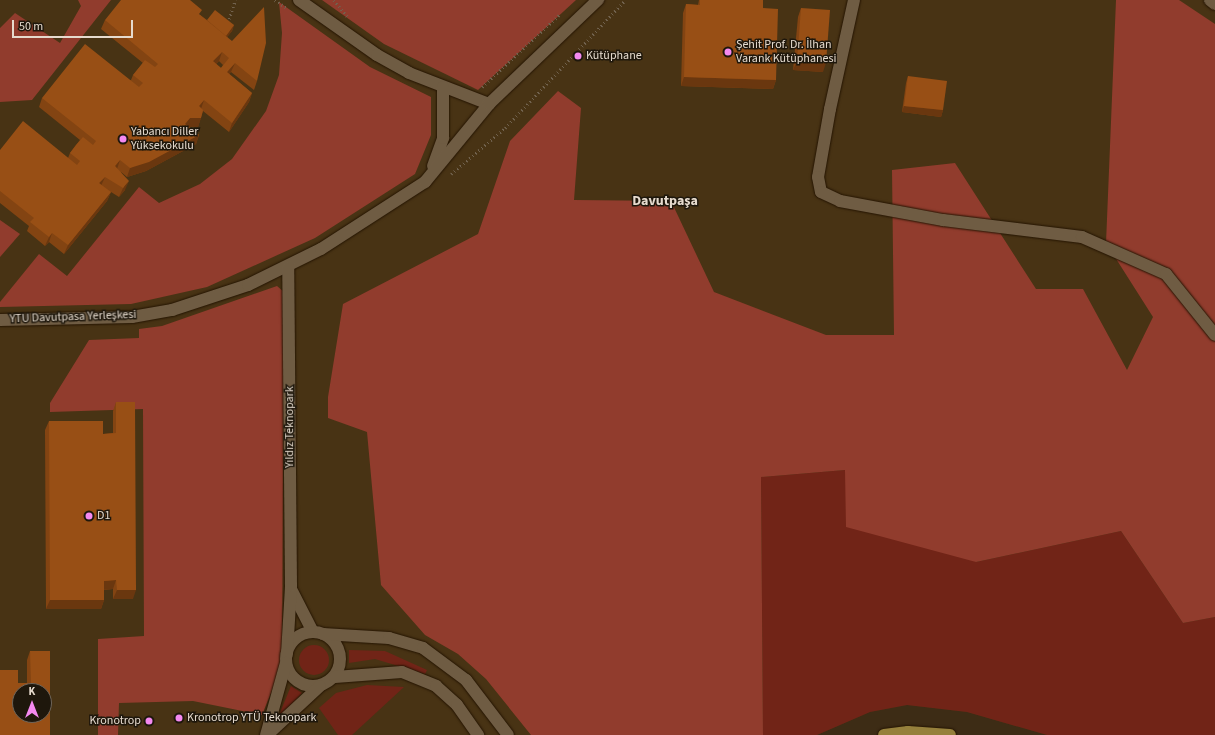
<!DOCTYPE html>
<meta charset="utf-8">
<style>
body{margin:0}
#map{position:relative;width:1215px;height:735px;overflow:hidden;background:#3d2c15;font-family:"Source Sans 3",sans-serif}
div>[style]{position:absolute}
.built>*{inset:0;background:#483314}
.green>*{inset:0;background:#712417}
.round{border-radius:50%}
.forest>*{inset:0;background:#913c2d}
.path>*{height:2.5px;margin-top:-1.25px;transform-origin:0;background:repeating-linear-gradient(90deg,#71624e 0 1px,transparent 0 4px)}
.roads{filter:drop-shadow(0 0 1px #241400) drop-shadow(0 0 1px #241400)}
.minor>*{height:12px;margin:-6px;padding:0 6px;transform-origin:6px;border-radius:6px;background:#6f5c43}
.minor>.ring{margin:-6px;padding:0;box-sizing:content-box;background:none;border:12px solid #6f5c43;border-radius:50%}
.major>*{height:12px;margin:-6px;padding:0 6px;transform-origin:6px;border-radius:6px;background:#96803c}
.wall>*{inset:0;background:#834412}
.shaded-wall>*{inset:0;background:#6a370f}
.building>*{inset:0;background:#984f15}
.dots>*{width:11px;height:11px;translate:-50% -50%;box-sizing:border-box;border:2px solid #1e170c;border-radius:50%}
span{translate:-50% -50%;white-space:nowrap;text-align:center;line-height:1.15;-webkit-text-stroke:3px #1e170c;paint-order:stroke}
.poi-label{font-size:12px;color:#e6dbce}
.left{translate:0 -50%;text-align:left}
.right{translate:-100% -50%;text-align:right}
.street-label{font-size:12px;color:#e6dbce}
.quarter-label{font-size:14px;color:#e6dbce;font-weight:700}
.north{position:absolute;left:12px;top:683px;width:40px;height:40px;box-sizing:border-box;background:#1e170c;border:1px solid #6e655a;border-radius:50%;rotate:0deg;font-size:11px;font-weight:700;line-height:16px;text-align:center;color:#e6dbce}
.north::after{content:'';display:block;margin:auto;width:14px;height:18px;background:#f489f0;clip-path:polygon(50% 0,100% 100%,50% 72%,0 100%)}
.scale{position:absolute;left:12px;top:20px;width:121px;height:18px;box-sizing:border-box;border:2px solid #e6dbce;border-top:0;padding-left:5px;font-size:12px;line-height:14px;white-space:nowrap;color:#e6dbce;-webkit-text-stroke:3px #1e170c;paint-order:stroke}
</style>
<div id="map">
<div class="built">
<div style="clip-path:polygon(evenodd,0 0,1215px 0,1215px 735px,1047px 735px,967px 712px,907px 705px,870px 712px,817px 735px,0 735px,0 0,20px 691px,44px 691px,44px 715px,20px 715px,20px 691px)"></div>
</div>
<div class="green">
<div style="clip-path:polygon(845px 470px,976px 562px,1121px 531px,1183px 623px,1215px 617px,1215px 735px,1047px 735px,967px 712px,907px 705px,870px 712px,817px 735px,763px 735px,761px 477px)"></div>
<div class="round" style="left:299px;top:645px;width:30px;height:30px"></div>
<div style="clip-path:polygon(349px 650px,385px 651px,427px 670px,425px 674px,375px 659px,349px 663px)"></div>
<div style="clip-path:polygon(367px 685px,404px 687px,352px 735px,338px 735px,319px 708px,336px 693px)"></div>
<div style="clip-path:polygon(291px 686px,302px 693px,277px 720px)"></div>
</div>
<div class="forest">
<div style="clip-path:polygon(78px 0,111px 0,32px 100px,0 102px,0 28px,15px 13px,60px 43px,81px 6px)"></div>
<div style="clip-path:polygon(322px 0,576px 0,478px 90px,384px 44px)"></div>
<div style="clip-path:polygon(1116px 0,1179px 0,1215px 24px,1215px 617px,1183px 623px,1121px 531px,976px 562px,846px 527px,845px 470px,761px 477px,763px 735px,531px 735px,486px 679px,458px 654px,425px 635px,381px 585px,367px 432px,328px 418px,328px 397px,343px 304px,478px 234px,510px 141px,558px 91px,581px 108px,574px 200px,671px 201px,714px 292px,826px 335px,894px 335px,892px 170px,955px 163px,1036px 289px,1083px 289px,1127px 370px,1153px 317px,1106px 243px)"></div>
<div style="clip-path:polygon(279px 2px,370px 67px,431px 97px,431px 135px,415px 174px,315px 238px,207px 287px,131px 304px,0 307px,0 302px,39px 254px,67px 276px,139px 187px,159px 203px,200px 184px,232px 159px,266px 111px,279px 75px,282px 33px)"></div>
<div style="clip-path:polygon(0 220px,20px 234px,0 257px)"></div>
<div style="clip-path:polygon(277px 286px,284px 292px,282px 666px,262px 715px,193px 701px,119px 703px,118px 735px,98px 735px,98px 639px,144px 636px,143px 409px,50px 412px,50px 403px,89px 340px,139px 338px,139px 329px,162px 326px)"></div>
</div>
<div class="path">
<div style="left:275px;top:0;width:14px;rotate:34deg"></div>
<div style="left:334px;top:0;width:22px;rotate:51deg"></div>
<div style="left:229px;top:19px;width:20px;rotate:-72deg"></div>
<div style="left:482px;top:87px;width:107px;rotate:-43.1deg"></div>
<div style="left:451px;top:174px;width:71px;rotate:-40.4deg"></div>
<div style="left:505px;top:128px;width:175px;rotate:-46.8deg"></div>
</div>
<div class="roads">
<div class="minor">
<div style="left:299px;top:0;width:95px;rotate:35.2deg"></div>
<div style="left:377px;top:55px;width:37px;rotate:29deg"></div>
<div style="left:409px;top:73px;width:86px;rotate:21.2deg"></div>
<div style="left:854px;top:0;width:112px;rotate:102.4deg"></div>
<div style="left:830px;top:109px;width:69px;rotate:100deg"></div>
<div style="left:818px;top:177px;width:15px;rotate:79deg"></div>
<div style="left:821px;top:192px;width:21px;rotate:25deg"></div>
<div style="left:840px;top:201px;width:105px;rotate:10.5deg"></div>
<div style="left:943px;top:220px;width:140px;rotate:7deg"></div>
<div style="left:1082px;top:237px;width:92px;rotate:23.8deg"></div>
<div style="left:1166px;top:274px;width:78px;rotate:51.2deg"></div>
<div style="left:1210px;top:0;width:6px;rotate:39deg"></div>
<div style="left:433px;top:166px;width:30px;rotate:-70deg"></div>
<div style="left:443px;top:138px;width:51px;rotate:-90deg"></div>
<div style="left:0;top:320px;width:132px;rotate:-1.3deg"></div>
<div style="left:132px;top:317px;width:41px;rotate:-9.9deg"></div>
<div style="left:172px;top:310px;width:80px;rotate:-18.2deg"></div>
<div style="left:248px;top:285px;width:81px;rotate:-26.3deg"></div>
<div style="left:321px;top:249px;width:124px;rotate:-32.8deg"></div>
<div style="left:425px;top:182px;width:101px;rotate:-50.6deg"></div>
<div style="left:489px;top:104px;width:151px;rotate:-43.7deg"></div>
<div style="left:292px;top:591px;width:46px;rotate:62.9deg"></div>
<div class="ring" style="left:286px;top:632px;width:42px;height:42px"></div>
<div style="left:323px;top:634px;width:66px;rotate:3.5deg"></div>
<div style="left:389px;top:638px;width:35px;rotate:16deg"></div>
<div style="left:423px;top:648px;width:54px;rotate:36.7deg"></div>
<div style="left:466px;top:680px;width:69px;rotate:52.6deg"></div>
<div style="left:287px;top:654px;width:68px;rotate:-86.6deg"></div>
<div style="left:291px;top:586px;width:319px;rotate:-90.5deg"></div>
<div style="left:335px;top:677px;width:67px;rotate:-4.3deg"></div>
<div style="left:402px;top:672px;width:37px;rotate:22deg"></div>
<div style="left:436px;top:686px;width:28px;rotate:42deg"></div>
<div style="left:457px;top:705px;width:37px;rotate:55deg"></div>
<div style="left:266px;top:735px;width:75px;rotate:-74.5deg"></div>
<div style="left:267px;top:735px;width:72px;rotate:-42.8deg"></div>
</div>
<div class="major">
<div style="left:884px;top:735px;width:24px;rotate:-7deg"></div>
<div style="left:908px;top:732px;width:42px;rotate:4.1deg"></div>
</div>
</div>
<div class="wall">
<div style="clip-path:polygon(699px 0,763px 0,763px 8px,776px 80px,773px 89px,681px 86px,683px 13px,686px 4px,698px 5px)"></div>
<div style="clip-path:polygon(801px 8px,823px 72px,793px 70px,798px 17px)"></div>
<div style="clip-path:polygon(evenodd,200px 15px,207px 20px,234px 25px,232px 31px,227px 37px,257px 81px,254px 90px,231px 72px,229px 74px,252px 93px,249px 102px,229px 132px,203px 111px,198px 127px,189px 127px,199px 135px,196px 144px,146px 171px,127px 177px,121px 172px,125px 190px,119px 197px,111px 192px,107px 201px,64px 254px,49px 242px,45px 246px,27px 231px,29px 226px,0 203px,0 150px,68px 158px,70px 153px,80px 140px,39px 107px,42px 98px,131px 80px,133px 75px,143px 63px,101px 29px,105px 20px,200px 15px,219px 61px,223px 65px,221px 68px,216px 64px,219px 61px)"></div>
<div style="clip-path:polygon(908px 76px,943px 110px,941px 117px,902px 112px,906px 83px)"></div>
<div style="clip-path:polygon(116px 402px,133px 599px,113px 599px,113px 589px,104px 590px,104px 600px,101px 609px,46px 609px,45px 430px,49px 421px,103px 434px,113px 433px,113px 411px)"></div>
<div style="clip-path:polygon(30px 651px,50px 735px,18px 683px,27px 683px,27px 660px)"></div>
</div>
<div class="shaded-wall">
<div style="clip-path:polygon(234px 25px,232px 31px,222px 44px,224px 38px)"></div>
<div style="clip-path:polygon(222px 52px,219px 61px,210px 70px,213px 61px)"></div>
<div style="clip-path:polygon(797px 61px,826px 63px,823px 72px,793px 70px)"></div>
<div style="clip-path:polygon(235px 63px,231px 72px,223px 82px,227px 72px)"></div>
<div style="clip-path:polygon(684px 77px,776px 80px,773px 89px,681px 86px)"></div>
<div style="clip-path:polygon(252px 93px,249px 102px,229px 132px,232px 123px)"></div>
<div style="clip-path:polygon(204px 100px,201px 109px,199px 106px)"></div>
<div style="clip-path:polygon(904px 106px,943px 110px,941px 117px,902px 112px)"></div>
<div style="clip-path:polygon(190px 118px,201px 118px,198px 127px,187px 127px,185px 124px)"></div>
<div style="clip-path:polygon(199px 135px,196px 144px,146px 171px,127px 177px,130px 168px)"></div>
<div style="clip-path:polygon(120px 160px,117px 169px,115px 166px)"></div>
<div style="clip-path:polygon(105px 177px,101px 186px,99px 183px)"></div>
<div style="clip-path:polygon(129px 181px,125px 190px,119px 197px,123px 188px)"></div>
<div style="clip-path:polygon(111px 192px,107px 201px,64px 254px,68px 245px)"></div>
<div style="clip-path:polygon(52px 233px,49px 242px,45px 246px,49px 237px)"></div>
<div style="clip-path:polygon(116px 580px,113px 589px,101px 590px,104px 581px)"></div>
<div style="clip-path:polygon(117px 590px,136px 590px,133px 599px,113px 599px)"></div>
<div style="clip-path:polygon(50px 600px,104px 600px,101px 609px,46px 609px)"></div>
</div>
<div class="building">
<div style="clip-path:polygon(evenodd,121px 0,190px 0,202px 10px,199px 14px,232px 41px,264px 7px,266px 43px,257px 81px,235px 63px,227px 72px,252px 93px,232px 123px,204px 100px,199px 106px,203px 110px,201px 118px,190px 118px,185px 124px,199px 135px,149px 162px,130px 168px,120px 160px,115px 166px,129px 181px,123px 188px,105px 177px,99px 183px,111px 192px,68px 245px,52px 233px,49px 237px,30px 222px,34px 218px,0 191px,0 150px,23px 121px,77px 165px,80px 161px,70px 153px,76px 145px,83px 137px,93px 145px,96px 141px,42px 98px,85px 44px,139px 87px,143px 83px,133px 75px,145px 60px,155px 67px,158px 64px,105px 20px,121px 0,222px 52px,229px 58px,221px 68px,213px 61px,222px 52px)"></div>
<div style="clip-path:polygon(700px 0,763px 0,763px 8px,778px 9px,776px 80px,684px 77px,686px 4px,700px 5px)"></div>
<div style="clip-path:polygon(801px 8px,830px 10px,826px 63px,797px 61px)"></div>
<div style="clip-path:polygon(215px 10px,234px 25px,226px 36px,207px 20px)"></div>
<div style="clip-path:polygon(908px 76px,947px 81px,943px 110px,904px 106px)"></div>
<div style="clip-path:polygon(116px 402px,135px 402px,136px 590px,117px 590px,116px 580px,104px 581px,104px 600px,50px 600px,49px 421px,103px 421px,103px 434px,116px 433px)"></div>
<div style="clip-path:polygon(evenodd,30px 651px,50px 651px,50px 735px,0 735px,0 670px,18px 670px,18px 683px,31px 683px,30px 651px,20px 691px,44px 691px,44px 715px,20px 715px,20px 691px)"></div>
</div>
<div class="dots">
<div style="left:728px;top:52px;background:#f489f0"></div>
<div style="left:578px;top:56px;background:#f489f0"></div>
<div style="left:123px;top:139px;background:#f489f0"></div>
<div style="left:89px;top:516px;background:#f489f0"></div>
<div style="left:179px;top:718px;background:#f489f0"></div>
<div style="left:149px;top:721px;background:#f489f0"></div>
</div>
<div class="poi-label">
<span class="left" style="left:736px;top:52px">Şehit Prof. Dr. İlhan<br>Varank Kütüphanesi</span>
<span class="left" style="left:586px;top:56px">Kütüphane</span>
<span class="left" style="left:131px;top:139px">Yabancı Diller<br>Yüksekokulu</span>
<span class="left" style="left:97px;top:516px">D1</span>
<span class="left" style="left:187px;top:718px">Kronotrop YTÜ Teknopark</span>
<span class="right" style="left:141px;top:721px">Kronotrop</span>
</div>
<div class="street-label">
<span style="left:73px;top:317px;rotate:-2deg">YTU Davutpasa Yerleşkesi</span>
<span style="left:290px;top:427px;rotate:-90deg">Yıldız Teknopark</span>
</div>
<div class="quarter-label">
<span style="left:665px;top:201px">Davutpaşa</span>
</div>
<div class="north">K</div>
<div class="scale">50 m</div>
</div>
